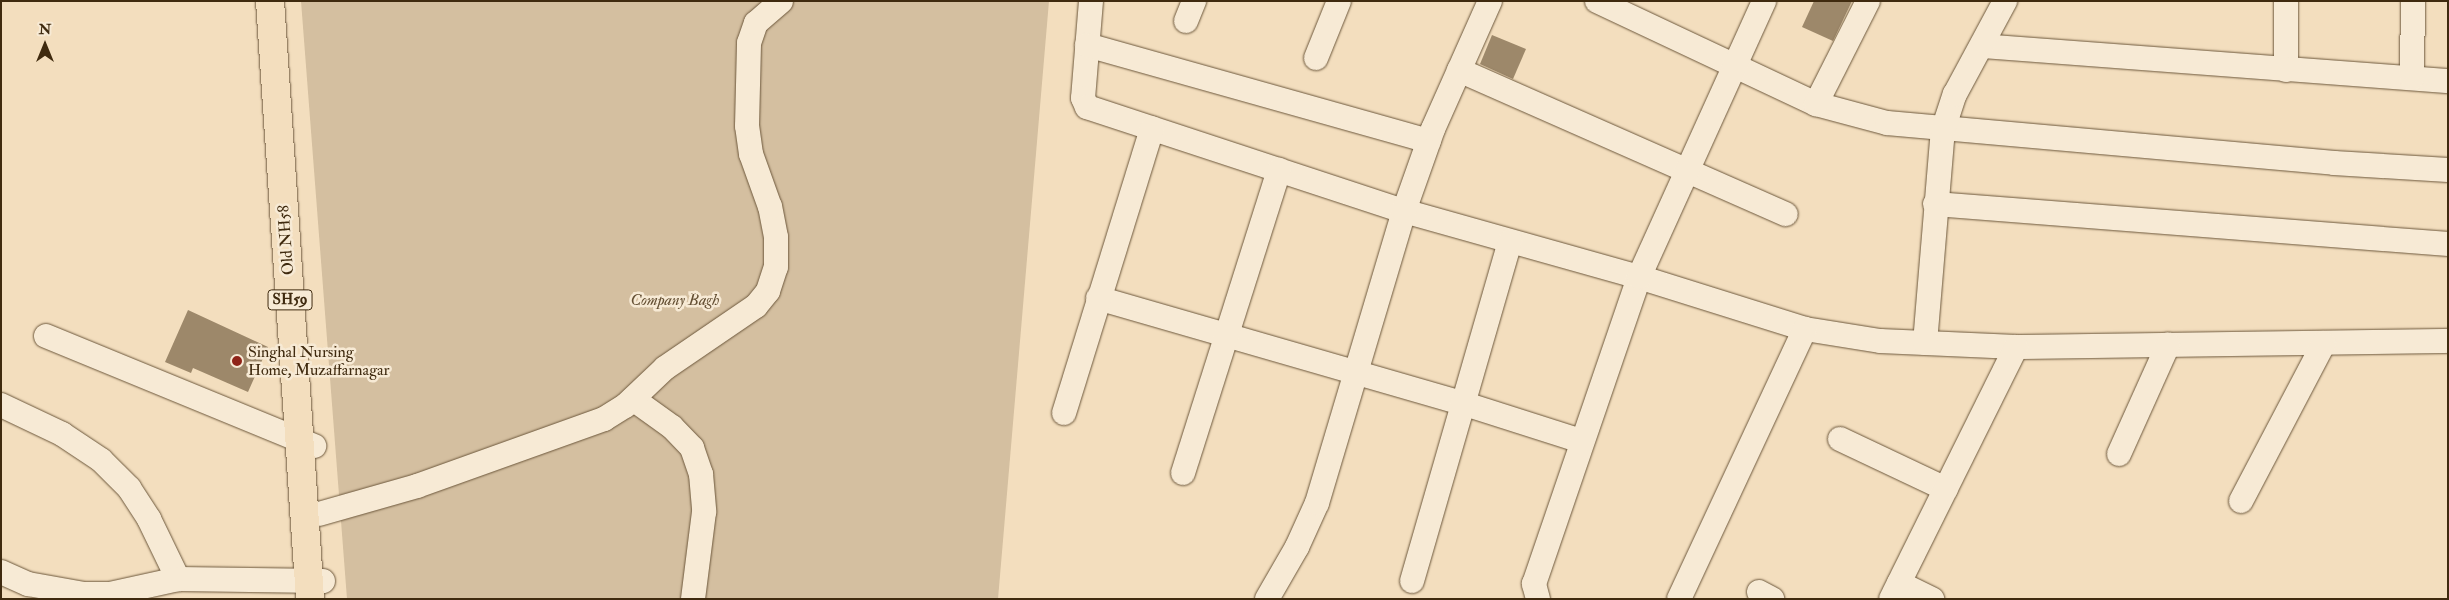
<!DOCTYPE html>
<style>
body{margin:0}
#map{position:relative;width:2449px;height:600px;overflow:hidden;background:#f3debe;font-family:"IM FELL Double Pica",serif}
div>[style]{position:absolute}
.green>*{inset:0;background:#d4bfa0}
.building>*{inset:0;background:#9d886a}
.roads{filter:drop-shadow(0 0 1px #6c573b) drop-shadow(0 0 1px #6c573b)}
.minor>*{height:24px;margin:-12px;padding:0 12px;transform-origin:12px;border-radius:12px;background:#f7ead5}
.major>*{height:28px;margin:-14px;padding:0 14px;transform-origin:14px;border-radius:14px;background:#f3debe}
.dots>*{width:14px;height:14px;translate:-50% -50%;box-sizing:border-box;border:2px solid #f7ead5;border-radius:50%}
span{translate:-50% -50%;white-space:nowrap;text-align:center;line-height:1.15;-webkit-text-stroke:5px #f7ead5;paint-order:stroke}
.shield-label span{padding:1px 4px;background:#f7ead5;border:1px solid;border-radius:4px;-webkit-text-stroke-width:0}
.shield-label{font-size:15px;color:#3f2a0f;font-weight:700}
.street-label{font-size:16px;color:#3f2a0f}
.park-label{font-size:16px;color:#644f33;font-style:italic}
.poi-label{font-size:16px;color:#3f2a0f}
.left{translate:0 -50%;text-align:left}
.frame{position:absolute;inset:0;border:2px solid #3f2a0f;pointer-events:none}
.north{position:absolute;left:20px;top:20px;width:50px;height:50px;-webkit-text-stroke:4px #f7ead5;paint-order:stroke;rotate:0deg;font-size:14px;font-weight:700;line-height:20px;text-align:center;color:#3f2a0f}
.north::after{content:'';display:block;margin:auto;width:18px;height:22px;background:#3f2a0f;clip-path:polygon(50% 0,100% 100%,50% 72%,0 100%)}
</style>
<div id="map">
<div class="green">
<div style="clip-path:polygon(301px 1px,1049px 1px,998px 599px,347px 599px)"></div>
</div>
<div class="building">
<div style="clip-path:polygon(1814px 1px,1852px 1px,1833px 41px,1802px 27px)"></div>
<div style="clip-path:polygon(1492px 35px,1526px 49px,1513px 79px,1480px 64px)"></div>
<div style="clip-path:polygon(188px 310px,268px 347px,248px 392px,193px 368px,191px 373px,165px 362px)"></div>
</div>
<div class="roads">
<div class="minor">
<div style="left:1091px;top:1px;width:97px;rotate:94.7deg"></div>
<div style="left:1083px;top:98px;width:10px;rotate:66deg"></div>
<div style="left:1087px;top:107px;width:334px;rotate:18.2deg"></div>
<div style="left:1404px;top:211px;width:244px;rotate:15.7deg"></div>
<div style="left:1639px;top:277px;width:174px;rotate:17.4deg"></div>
<div style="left:1805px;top:329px;width:76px;rotate:9.1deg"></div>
<div style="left:1880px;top:341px;width:136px;rotate:2.5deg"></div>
<div style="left:2016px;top:347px;width:432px;rotate:-0.8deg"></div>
<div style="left:1597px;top:1px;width:242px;rotate:25.2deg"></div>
<div style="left:1816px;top:104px;width:73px;rotate:15deg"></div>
<div style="left:1887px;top:123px;width:449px;rotate:5.1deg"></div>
<div style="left:2334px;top:163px;width:114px;rotate:3.5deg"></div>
<div style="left:2286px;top:1px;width:69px;rotate:90deg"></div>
<div style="left:1186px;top:21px;width:22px;rotate:-68deg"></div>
<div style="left:1087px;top:45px;width:355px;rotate:15.7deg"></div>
<div style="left:1982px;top:46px;width:467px;rotate:4.3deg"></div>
<div style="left:1316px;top:58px;width:61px;rotate:-68deg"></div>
<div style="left:1459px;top:70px;width:357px;rotate:23.8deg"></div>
<div style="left:2412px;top:78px;width:77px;rotate:-89.3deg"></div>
<div style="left:1816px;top:104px;width:115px;rotate:-63.2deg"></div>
<div style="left:1935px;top:204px;width:515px;rotate:4.46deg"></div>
<div style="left:1098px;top:298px;width:379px;rotate:16.1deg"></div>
<div style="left:1462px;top:403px;width:125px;rotate:17.7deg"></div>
<div style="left:46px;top:336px;width:290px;rotate:22.3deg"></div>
<div style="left:1925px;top:343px;width:214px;rotate:-85.2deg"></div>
<div style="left:1943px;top:130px;width:38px;rotate:-72deg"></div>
<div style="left:1955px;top:94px;width:106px;rotate:-61.7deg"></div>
<div style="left:633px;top:399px;width:48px;rotate:35.7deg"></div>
<div style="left:672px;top:427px;width:29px;rotate:46deg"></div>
<div style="left:692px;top:448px;width:28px;rotate:71deg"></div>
<div style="left:701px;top:474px;width:38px;rotate:85deg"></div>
<div style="left:704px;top:512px;width:88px;rotate:97.2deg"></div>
<div style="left:1px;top:405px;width:68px;rotate:25.4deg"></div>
<div style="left:62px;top:434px;width:47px;rotate:33.7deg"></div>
<div style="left:101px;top:460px;width:40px;rotate:45deg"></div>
<div style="left:129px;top:488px;width:37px;rotate:57deg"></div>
<div style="left:149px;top:519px;width:67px;rotate:64.2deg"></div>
<div style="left:178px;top:579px;width:145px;rotate:0.8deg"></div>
<div style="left:1064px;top:413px;width:298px;rotate:-72.8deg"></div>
<div style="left:1840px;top:439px;width:117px;rotate:25.3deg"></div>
<div style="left:2119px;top:454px;width:120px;rotate:-65.8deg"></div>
<div style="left:1183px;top:473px;width:318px;rotate:-72.4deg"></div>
<div style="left:2241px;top:501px;width:178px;rotate:-62.3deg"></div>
<div style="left:319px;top:514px;width:102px;rotate:-15.9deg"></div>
<div style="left:417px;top:486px;width:199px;rotate:-19.7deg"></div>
<div style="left:604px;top:419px;width:25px;rotate:-32deg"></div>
<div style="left:625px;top:406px;width:55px;rotate:-43.5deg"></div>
<div style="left:665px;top:368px;width:110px;rotate:-34.3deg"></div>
<div style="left:756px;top:306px;width:19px;rotate:-51deg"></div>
<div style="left:768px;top:291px;width:25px;rotate:-72deg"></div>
<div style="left:776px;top:267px;width:30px;rotate:-90deg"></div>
<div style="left:776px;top:237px;width:31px;rotate:-101deg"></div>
<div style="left:770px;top:207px;width:56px;rotate:-109.7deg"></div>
<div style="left:751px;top:154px;width:28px;rotate:-98deg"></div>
<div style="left:747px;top:126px;width:83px;rotate:-88.6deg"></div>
<div style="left:749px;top:43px;width:21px;rotate:-71deg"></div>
<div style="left:756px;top:23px;width:33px;rotate:-41deg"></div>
<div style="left:1px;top:572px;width:30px;rotate:24deg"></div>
<div style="left:28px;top:584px;width:57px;rotate:10.1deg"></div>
<div style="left:84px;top:594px;width:26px"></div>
<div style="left:110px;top:594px;width:70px;rotate:-12.4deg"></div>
<div style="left:1412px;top:581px;width:353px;rotate:-73.9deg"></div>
<div style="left:1899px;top:583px;width:37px;rotate:26deg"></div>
<div style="left:1759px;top:592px;width:15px;rotate:28deg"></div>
<div style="left:1267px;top:599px;width:60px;rotate:-60deg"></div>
<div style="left:1297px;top:547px;width:48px;rotate:-65.6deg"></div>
<div style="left:1317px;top:503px;width:305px;rotate:-73.4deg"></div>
<div style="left:1404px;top:211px;width:87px;rotate:-70.5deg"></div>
<div style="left:1433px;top:129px;width:140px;rotate:-66deg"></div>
<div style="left:1538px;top:599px;width:16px;rotate:-105deg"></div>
<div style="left:1534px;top:584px;width:324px;rotate:-71.1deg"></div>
<div style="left:1639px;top:277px;width:303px;rotate:-65.6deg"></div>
<div style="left:1679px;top:599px;width:298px;rotate:-65deg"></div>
<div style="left:1891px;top:599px;width:281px;rotate:-63.6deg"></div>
</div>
<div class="major">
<div style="left:270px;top:1px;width:599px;rotate:86.17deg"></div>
</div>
</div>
<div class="dots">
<div style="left:237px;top:361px;background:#8f2418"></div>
</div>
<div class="shield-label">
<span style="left:290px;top:300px">SH59</span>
</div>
<div class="street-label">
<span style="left:286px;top:240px;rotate:-94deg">Old NH58</span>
</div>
<div class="park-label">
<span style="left:675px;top:300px">Company Bagh</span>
</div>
<div class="poi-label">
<span class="left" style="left:248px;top:361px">Singhal Nursing<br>Home, Muzaffarnagar</span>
</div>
<div class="frame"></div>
<div class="north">N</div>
</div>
